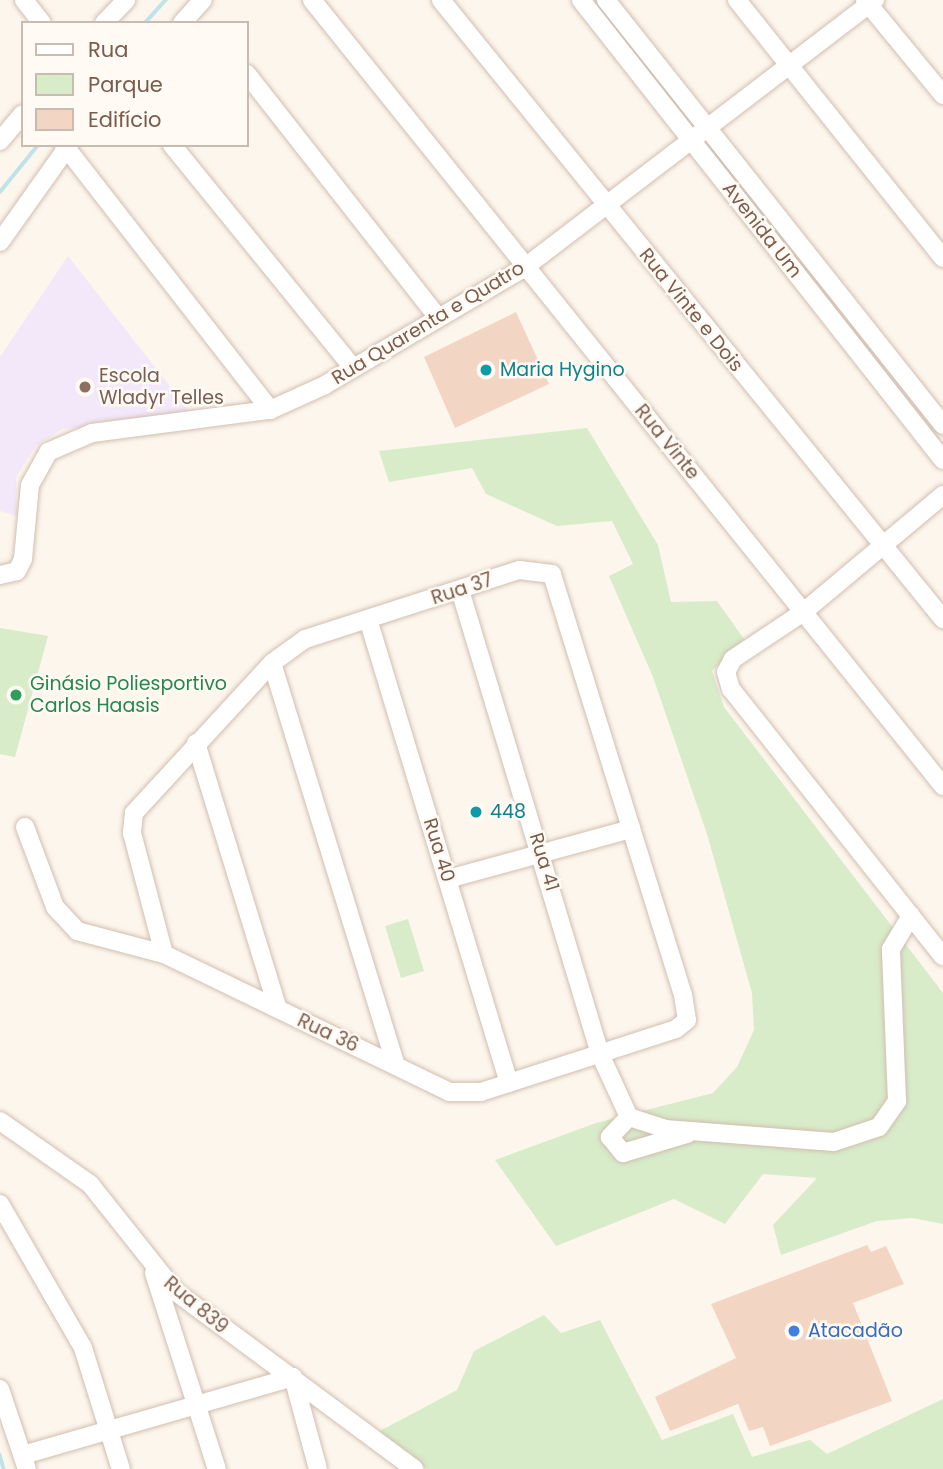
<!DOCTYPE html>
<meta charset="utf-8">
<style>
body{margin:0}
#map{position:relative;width:943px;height:1469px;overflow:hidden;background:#fdf6ec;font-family:Poppins,sans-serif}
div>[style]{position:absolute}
.education>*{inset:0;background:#f3e8fa}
.green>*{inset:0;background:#d8ecc9}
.stream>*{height:3.5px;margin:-1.75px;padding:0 1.75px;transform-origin:1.75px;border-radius:1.75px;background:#bfe3e8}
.building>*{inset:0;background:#f3d5c3}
.roads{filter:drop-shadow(0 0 2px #d1beb0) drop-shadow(0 0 2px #d1beb0)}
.minor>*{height:18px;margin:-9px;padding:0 9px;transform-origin:9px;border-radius:9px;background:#fff}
.dots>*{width:19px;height:19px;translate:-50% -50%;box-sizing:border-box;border:4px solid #fffaf3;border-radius:50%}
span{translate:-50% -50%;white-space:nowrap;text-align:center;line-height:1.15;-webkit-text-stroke:5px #fffaf3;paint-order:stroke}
.street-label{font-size:19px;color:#7a5c4d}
.culture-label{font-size:19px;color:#0d838f}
.left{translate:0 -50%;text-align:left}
.education-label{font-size:19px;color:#785e54}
.leisure-label{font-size:19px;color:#27864d}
.shop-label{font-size:19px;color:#366cbe}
.legend{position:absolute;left:21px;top:21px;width:228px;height:126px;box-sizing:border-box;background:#fffaf3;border:2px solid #cabbb1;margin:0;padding:9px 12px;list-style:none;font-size:21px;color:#7a5c4d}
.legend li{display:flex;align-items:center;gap:14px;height:35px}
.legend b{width:35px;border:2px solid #cabbb1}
</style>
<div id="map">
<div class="education">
<div style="clip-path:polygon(68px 256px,194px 417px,62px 429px,36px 446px,16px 477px,17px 516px,0 511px,0 357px)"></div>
</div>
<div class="green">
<div style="clip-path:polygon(587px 428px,658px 545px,671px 602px,717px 601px,744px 639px,712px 671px,724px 707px,943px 993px,943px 1224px,912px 1218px,877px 1221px,781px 1255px,773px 1225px,817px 1178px,763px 1174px,725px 1224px,674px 1199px,556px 1246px,495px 1160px,596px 1123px,713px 1093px,737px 1067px,754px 1030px,752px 993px,707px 834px,653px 677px,609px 576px,633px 564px,612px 521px,557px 526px,486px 494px,472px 468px,389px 482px,379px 451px)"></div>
<div style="clip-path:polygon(0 628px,48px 636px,15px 757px,0 754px)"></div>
<div style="clip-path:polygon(408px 919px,424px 971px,401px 978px,385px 926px)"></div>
<div style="clip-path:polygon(544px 1315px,561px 1333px,600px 1320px,662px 1440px,733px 1414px,752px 1457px,810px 1440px,827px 1454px,943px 1399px,943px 1469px,427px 1469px,376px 1433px,457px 1390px,474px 1351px)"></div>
</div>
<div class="stream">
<div style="left:145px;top:23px;width:31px;rotate:-48deg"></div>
<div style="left:0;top:192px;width:60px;rotate:-51deg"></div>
<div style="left:0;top:1455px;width:15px;rotate:74deg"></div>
</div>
<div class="building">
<div style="clip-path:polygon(516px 312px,549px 384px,455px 428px,424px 357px)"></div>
<div style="clip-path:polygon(867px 1245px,871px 1252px,886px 1246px,904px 1284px,853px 1303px,892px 1401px,770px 1446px,763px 1427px,749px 1431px,738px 1404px,670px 1431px,655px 1397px,736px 1358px,711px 1304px)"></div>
</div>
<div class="roads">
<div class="minor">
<div style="left:24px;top:0;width:29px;rotate:52deg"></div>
<div style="left:312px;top:0;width:1008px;rotate:51.24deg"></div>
<div style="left:441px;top:0;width:797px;rotate:50.96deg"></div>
<div style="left:581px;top:0;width:585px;rotate:51.8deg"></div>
<div style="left:606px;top:0;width:542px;rotate:51.59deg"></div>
<div style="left:737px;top:0;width:330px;rotate:51.4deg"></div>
<div style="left:865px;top:0;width:123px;rotate:50.6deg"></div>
<div style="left:104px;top:23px;width:32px;rotate:-46deg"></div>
<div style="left:182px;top:23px;width:31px;rotate:-48deg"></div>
<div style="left:247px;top:74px;width:308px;rotate:51.9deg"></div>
<div style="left:0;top:141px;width:35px;rotate:-50deg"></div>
<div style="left:64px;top:145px;width:336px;rotate:52.1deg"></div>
<div style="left:172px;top:145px;width:287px;rotate:50.9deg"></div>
<div style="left:0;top:242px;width:119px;rotate:-54.6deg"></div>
<div style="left:943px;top:495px;width:180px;rotate:140deg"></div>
<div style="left:805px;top:611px;width:87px;rotate:146.3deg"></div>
<div style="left:733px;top:659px;width:15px;rotate:118deg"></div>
<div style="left:726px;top:672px;width:18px;rotate:74deg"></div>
<div style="left:731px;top:689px;width:341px;rotate:51.6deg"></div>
<div style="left:0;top:575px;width:17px;rotate:-13deg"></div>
<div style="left:17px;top:571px;width:13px;rotate:-63deg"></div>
<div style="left:23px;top:559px;width:74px;rotate:-84.6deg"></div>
<div style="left:30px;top:485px;width:38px;rotate:-61deg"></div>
<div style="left:48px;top:452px;width:48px;rotate:-23.4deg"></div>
<div style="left:92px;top:433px;width:179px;rotate:-7.4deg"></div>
<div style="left:270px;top:410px;width:60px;rotate:-24.4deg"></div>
<div style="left:325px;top:385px;width:231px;rotate:-30.5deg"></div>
<div style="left:524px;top:268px;width:442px;rotate:-37.4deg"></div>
<div style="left:460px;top:590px;width:485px;rotate:73.2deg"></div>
<div style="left:600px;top:1054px;width:69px;rotate:65.3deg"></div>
<div style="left:629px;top:1117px;width:38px;rotate:18deg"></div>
<div style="left:665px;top:1129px;width:169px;rotate:4.4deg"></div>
<div style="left:834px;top:1142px;width:47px;rotate:-18.4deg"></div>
<div style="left:879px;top:1127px;width:32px;rotate:-55deg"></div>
<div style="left:897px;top:1101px;width:152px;rotate:-92.3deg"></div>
<div style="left:891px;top:949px;width:39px;rotate:-59deg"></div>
<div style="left:368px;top:619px;width:485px;rotate:73.1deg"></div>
<div style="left:272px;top:663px;width:419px;rotate:72.9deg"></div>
<div style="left:196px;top:743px;width:278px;rotate:72.9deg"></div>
<div style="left:25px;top:827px;width:85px;rotate:69.4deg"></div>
<div style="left:55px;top:907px;width:33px;rotate:47deg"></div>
<div style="left:77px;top:931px;width:90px;rotate:14.8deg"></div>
<div style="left:164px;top:954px;width:317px;rotate:25.8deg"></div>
<div style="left:449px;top:1092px;width:32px"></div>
<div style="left:481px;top:1092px;width:205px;rotate:-17.9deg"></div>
<div style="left:676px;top:1029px;width:14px;rotate:-39deg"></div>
<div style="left:687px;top:1020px;width:25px;rotate:-99deg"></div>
<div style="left:683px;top:995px;width:441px;rotate:-107.3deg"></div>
<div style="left:552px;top:574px;width:33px;rotate:-173deg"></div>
<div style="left:519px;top:570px;width:225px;rotate:162.1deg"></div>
<div style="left:305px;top:639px;width:41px;rotate:144deg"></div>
<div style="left:272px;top:663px;width:204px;rotate:132.6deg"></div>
<div style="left:134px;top:813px;width:20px;rotate:96deg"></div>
<div style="left:132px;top:833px;width:125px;rotate:75.2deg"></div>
<div style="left:448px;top:879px;width:190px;rotate:-15.3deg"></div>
<div style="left:629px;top:1117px;width:28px;rotate:134deg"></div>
<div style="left:610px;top:1137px;width:21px;rotate:51deg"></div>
<div style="left:623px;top:1153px;width:67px;rotate:-16.5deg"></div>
<div style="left:0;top:1121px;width:110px;rotate:35deg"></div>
<div style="left:90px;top:1184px;width:138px;rotate:51.5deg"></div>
<div style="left:176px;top:1292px;width:297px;rotate:36.6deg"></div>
<div style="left:0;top:1204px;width:166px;rotate:60deg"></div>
<div style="left:83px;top:1348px;width:127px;rotate:72.6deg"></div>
<div style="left:154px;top:1273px;width:206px;rotate:72.2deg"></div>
<div style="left:0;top:1389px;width:84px;rotate:71.4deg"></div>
<div style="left:23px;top:1455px;width:281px;rotate:-16.1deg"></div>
<div style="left:293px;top:1377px;width:95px;rotate:74.8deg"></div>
</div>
</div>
<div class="dots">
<div style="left:486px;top:370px;background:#0f9aa8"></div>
<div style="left:85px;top:387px;background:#8d6e63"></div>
<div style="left:16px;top:695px;background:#2e9e5b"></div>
<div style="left:476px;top:812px;background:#0f9aa8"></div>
<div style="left:794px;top:1331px;background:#3f7fe0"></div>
</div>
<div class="street-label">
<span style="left:762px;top:230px;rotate:52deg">Avenida Um</span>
<span style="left:691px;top:310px;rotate:51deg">Rua Vinte e Dois</span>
<span style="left:428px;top:323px;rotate:-31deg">Rua Quarenta e Quatro</span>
<span style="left:667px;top:442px;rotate:51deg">Rua Vinte</span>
<span style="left:462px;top:589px;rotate:-18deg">Rua 37</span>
<span style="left:439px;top:850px;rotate:73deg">Rua 40</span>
<span style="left:544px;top:862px;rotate:73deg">Rua 41</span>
<span style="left:328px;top:1033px;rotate:25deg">Rua 36</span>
<span style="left:196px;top:1305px;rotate:40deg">Rua 839</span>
</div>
<div class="culture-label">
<span class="left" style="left:500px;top:370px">Maria Hygino</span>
<span class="left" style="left:490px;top:812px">448</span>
</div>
<div class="education-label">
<span class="left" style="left:99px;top:387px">Escola<br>Wladyr Telles</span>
</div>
<div class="leisure-label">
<span class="left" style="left:30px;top:695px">Ginásio Poliesportivo<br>Carlos Haasis</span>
</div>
<div class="shop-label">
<span class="left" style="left:808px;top:1331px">Atacadão</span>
</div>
<ul class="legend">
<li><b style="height:9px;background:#fff"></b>Rua</li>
<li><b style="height:19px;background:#d8ecc9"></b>Parque</li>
<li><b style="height:19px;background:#f3d5c3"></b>Edifício</li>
</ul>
</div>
